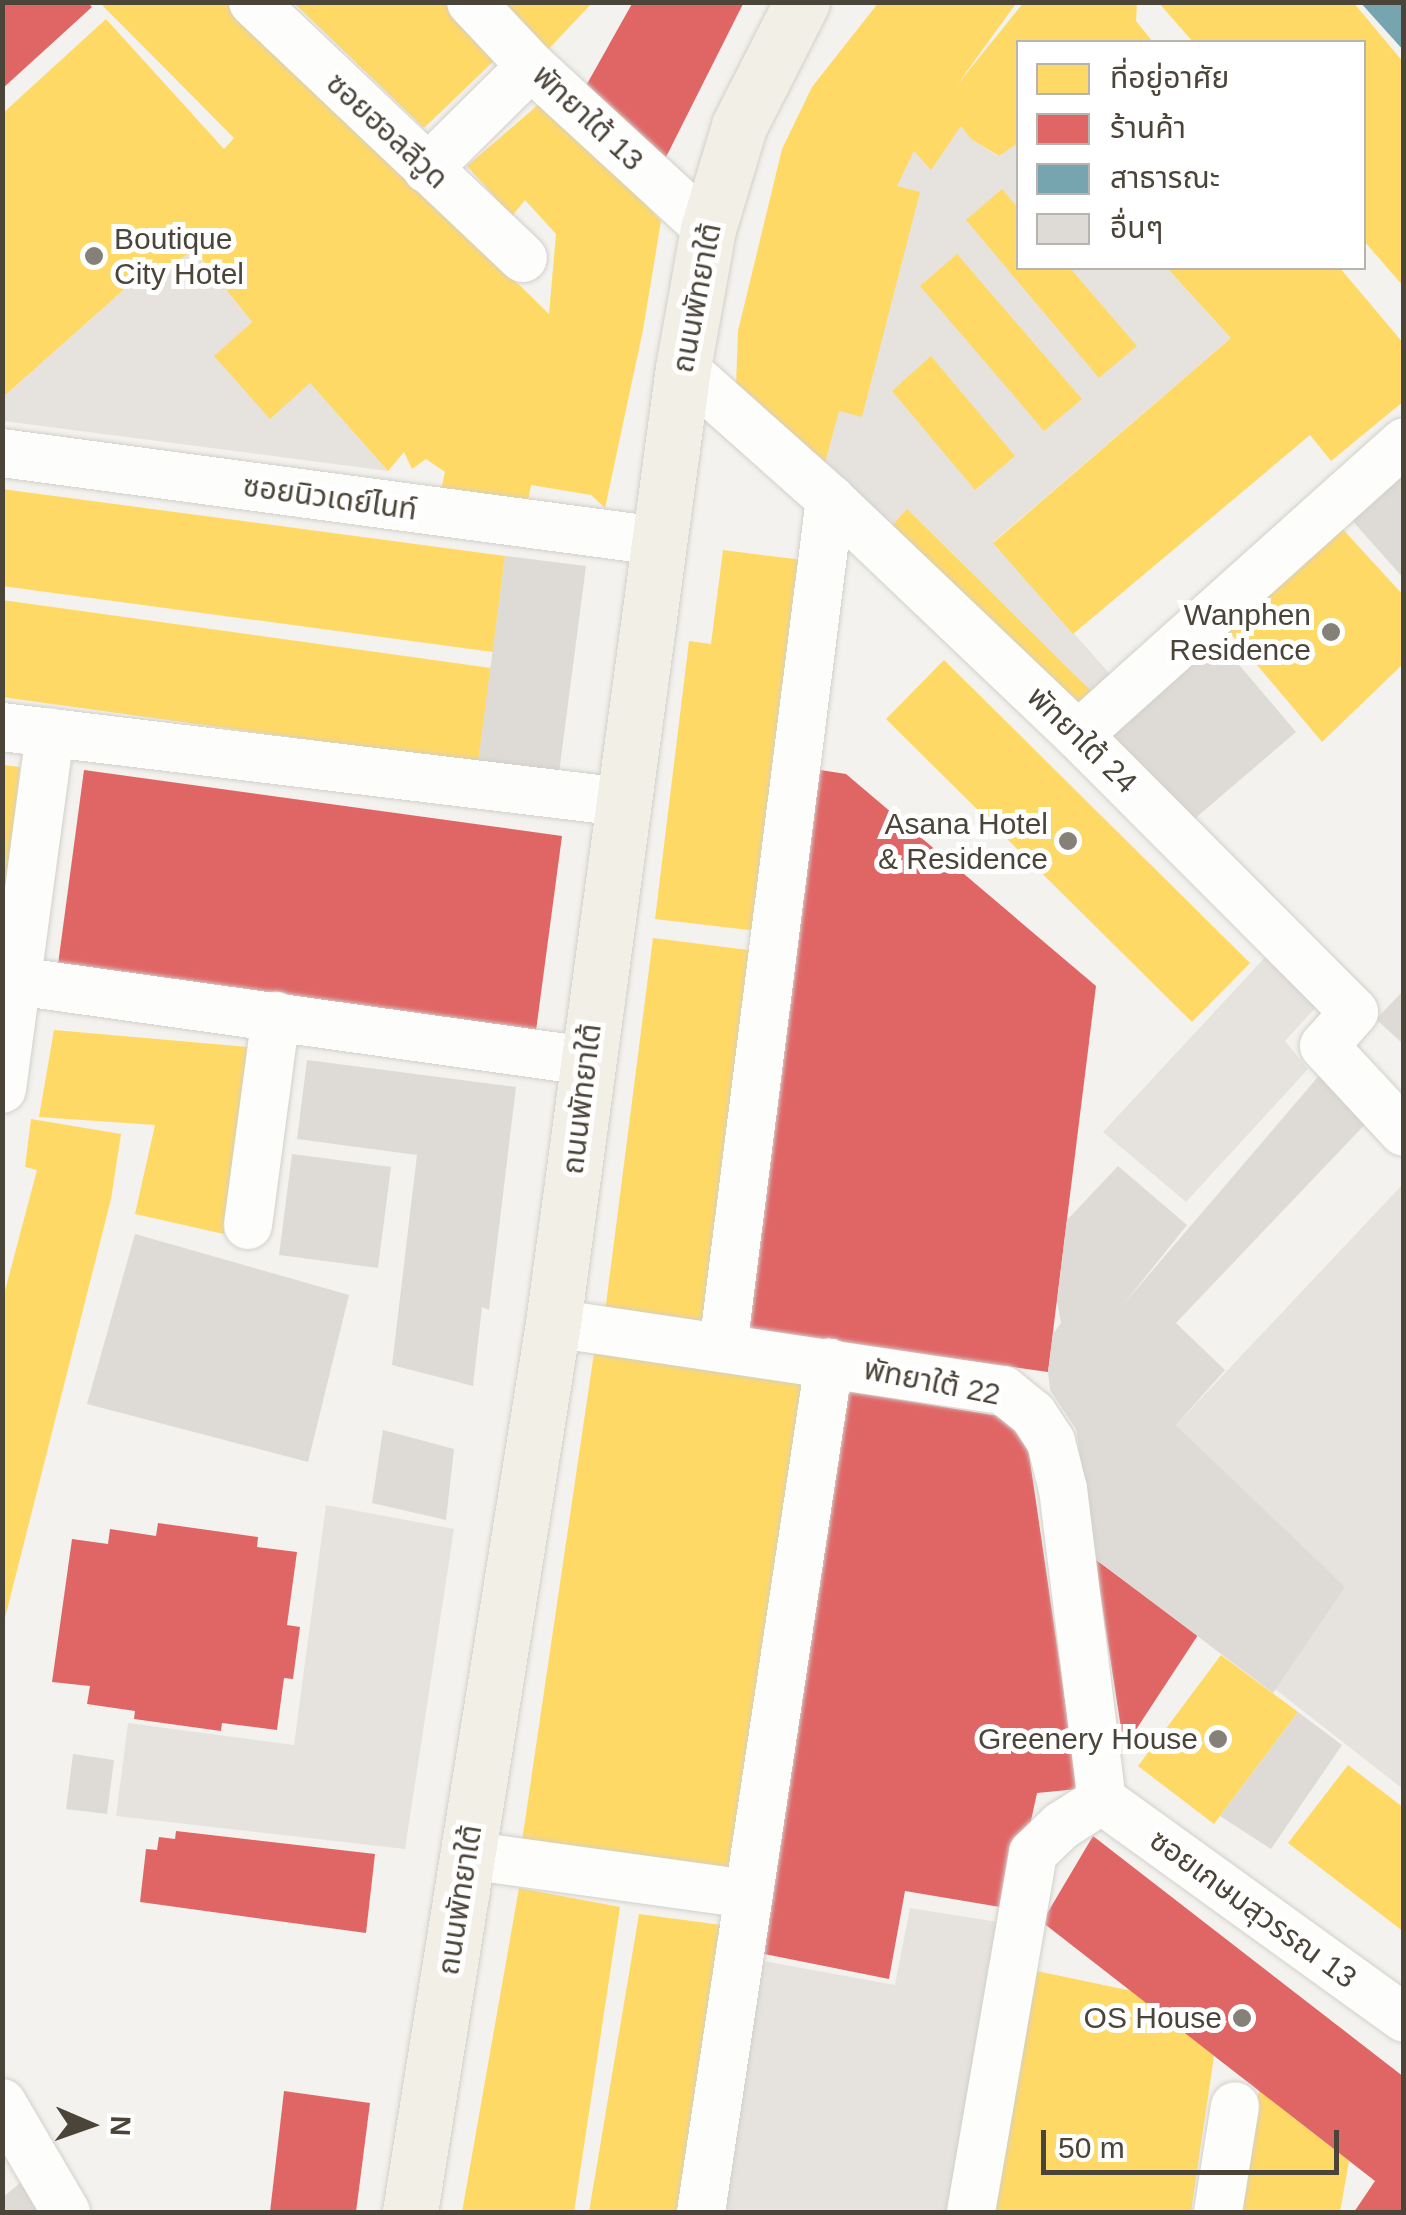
<!DOCTYPE html>
<meta charset="utf-8">
<style>
body{margin:0}
#map{position:relative;width:1406px;height:2215px;overflow:hidden;background:#f4f2ee;font-family:Arial,"Noto Sans Thai",sans-serif}
div>[style]{position:absolute}
.parking>*{inset:0;background:#e6e3df}
.homes>*{inset:0;background:#ffd966}
.shops>*{inset:0;background:#e06666}
.public>*{inset:0;background:#76a5af}
.building>*{inset:0;background:#dedbd6}
.roads{filter:drop-shadow(0 0 2px #d2d0cb) drop-shadow(0 0 2px #d2d0cb)}
.minor>*{height:48px;margin:-24px;padding:0 24px;transform-origin:24px;border-radius:24px;background:#fdfdfc}
.major>*{height:55px;margin:-27.5px;padding:0 27.5px;transform-origin:27.5px;border-radius:27.5px;background:#f2efe6}
.dots>*{width:28px;height:28px;translate:-50% -50%;box-sizing:border-box;border:5px solid #fff;border-radius:50%}
span{translate:-50% -50%;white-space:nowrap;text-align:center;line-height:1.15;-webkit-text-stroke:10px #fff;paint-order:stroke}
.street-label{font-size:30px;color:#4b4439}
.poi-label{font-size:30px;color:#4b4439}
.left{translate:0 -50%;text-align:left}
.right{translate:-100% -50%;text-align:right}
.frame{position:absolute;inset:0;border:5px solid #4b4439;pointer-events:none}
.legend{position:absolute;left:1016px;top:40px;width:350px;height:230px;box-sizing:border-box;background:#fff;border:2px solid #b7b4b0;margin:0;padding:12px 18px;list-style:none;font-size:30px;color:#4b4439}
.legend li{display:flex;align-items:center;gap:20px;height:50px}
.legend b{width:50px;border:2px solid #b7b4b0}
.north{position:absolute;left:40px;top:2075px;width:100px;height:100px;-webkit-text-stroke:8px #fff;paint-order:stroke;rotate:92deg;font-size:28px;font-weight:700;line-height:40px;text-align:center;color:#4b4439}
.north::after{content:'';display:block;margin:auto;width:35px;height:45px;background:#4b4439;clip-path:polygon(50% 0,100% 100%,50% 72%,0 100%)}
.scale{position:absolute;left:1041px;top:2130px;width:298px;height:45px;box-sizing:border-box;border:5px solid #4b4439;border-top:0;padding-left:12px;font-size:30px;line-height:35px;white-space:nowrap;color:#4b4439;-webkit-text-stroke:8px #fff;paint-order:stroke}
</style>
<div id="map">
<div class="parking">
<div style="clip-path:polygon(944px 102px,971px 139px,998px 156px,1018px 142px,1018px 268px,1167px 268px,1231px 338px,993px 542px,1117px 682px,1076px 721px,825px 463px,900px 174px)"></div>
<div style="clip-path:polygon(194px 249px,252px 322px,215px 356px,310px 383px,388px 471px,3px 421px,2px 398px,155px 262px,169px 268px)"></div>
<div style="clip-path:polygon(1269px 953px,1321px 1002px,1285px 1041px,1308px 1069px,1186px 1202px,1103px 1132px)"></div>
<div style="clip-path:polygon(1403px 1184px,1403px 1789px,1275px 1689px,1344px 1587px,1176px 1425px)"></div>
<div style="clip-path:polygon(326px 1505px,454px 1529px,405px 1849px,116px 1816px,128px 1723px,294px 1745px)"></div>
<div style="clip-path:polygon(910px 1908px,998px 1922px,947px 2212px,723px 2212px,753px 1959px,895px 1985px)"></div>
</div>
<div class="homes">
<div style="clip-path:polygon(99px 2px,230px 2px,549px 314px,556px 234px,525px 200px,512px 216px,467px 166px,546px 98px,661px 221px,643px 330px,605px 508px,591px 495px,531px 485px,528px 502px,441px 490px,445px 472px,426px 459px,412px 469px,404px 452px,388px 471px,310px 383px,270px 419px,214px 356px,252px 322px,194px 249px,169px 268px,155px 262px,2px 398px,2px 114px,106px 19px,224px 149px,234px 138px)"></div>
<div style="clip-path:polygon(293px 2px,446px 2px,499px 56px,424px 128px)"></div>
<div style="clip-path:polygon(495px 2px,593px 2px,544px 54px)"></div>
<div style="clip-path:polygon(879px 2px,1017px 2px,957px 85px,1024px 2px,1137px 2px,1136px 21px,1153px 42px,1018px 42px,1018px 143px,999px 156px,971px 139px,961px 126px,931px 170px,914px 151px,897px 186px,920px 192px,862px 417px,839px 411px,825px 463px,736px 385px,738px 331px,782px 149px,812px 87px)"></div>
<div style="clip-path:polygon(1158px 2px,1353px 2px,1404px 63px,1404px 287px,1364px 241px,1364px 42px,1193px 42px)"></div>
<div style="clip-path:polygon(1002px 189px,1018px 208px,1018px 268px,1070px 268px,1137px 346px,1099px 378px,966px 220px)"></div>
<div style="clip-path:polygon(957px 254px,1082px 399px,1044px 431px,920px 286px)"></div>
<div style="clip-path:polygon(1167px 268px,1340px 268px,1404px 344px,1404px 401px,1331px 461px,1310px 435px,1073px 634px,993px 543px,1231px 338px)"></div>
<div style="clip-path:polygon(931px 356px,1015px 456px,975px 490px,892px 391px)"></div>
<div style="clip-path:polygon(2px 489px,505px 556px,493px 652px,2px 586px)"></div>
<div style="clip-path:polygon(907px 509px,1099px 699px,1076px 721px,889px 529px)"></div>
<div style="clip-path:polygon(1338px 524px,1404px 596px,1404px 663px,1322px 742px,1225px 627px)"></div>
<div style="clip-path:polygon(723px 550px,811px 561px,766px 932px,655px 919px,689px 641px,711px 644px)"></div>
<div style="clip-path:polygon(2px 600px,491px 668px,478px 763px,2px 697px)"></div>
<div style="clip-path:polygon(944px 660px,1250px 963px,1192px 1022px,886px 719px)"></div>
<div style="clip-path:polygon(2px 765px,20px 767px,5px 898px,2px 898px)"></div>
<div style="clip-path:polygon(653px 938px,764px 952px,717px 1326px,605px 1312px)"></div>
<div style="clip-path:polygon(54px 1030px,248px 1047px,240px 1148px,224px 1234px,135px 1214px,155px 1125px,39px 1117px)"></div>
<div style="clip-path:polygon(31px 1119px,121px 1134px,111px 1199px,4px 1622px,2px 1302px,37px 1170px,25px 1167px)"></div>
<div style="clip-path:polygon(595px 1346px,816px 1381px,739px 1871px,522px 1841px)"></div>
<div style="clip-path:polygon(1221px 1655px,1298px 1712px,1214px 1824px,1138px 1766px)"></div>
<div style="clip-path:polygon(1348px 1765px,1404px 1808px,1404px 1932px,1288px 1843px)"></div>
<div style="clip-path:polygon(519px 1888px,620px 1907px,574px 2212px,462px 2212px)"></div>
<div style="clip-path:polygon(639px 1914px,729px 1926px,685px 2212px,589px 2212px)"></div>
<div style="clip-path:polygon(1032px 1970px,1132px 1991px,1214px 2056px,1191px 2212px,988px 2212px)"></div>
<div style="clip-path:polygon(1259px 2090px,1349px 2161px,1340px 2212px,1238px 2212px)"></div>
</div>
<div class="shops">
<div style="clip-path:polygon(2px 2px,87px 2px,92px 7px,2px 89px)"></div>
<div style="clip-path:polygon(633px 2px,744px 2px,662px 165px,583px 91px)"></div>
<div style="clip-path:polygon(814px 769px,846px 774px,1096px 986px,1048px 1372px,736px 1329px)"></div>
<div style="clip-path:polygon(84px 770px,562px 836px,535px 1038px,57px 972px)"></div>
<div style="clip-path:polygon(840px 1390px,1005px 1417px,1028px 1447px,1078px 1789px,1037px 1793px,1012px 1909px,905px 1891px,889px 1979px,754px 1952px)"></div>
<div style="clip-path:polygon(158px 1523px,258px 1537px,257px 1547px,297px 1552px,287px 1625px,300px 1627px,293px 1679px,284px 1678px,277px 1730px,222px 1723px,221px 1731px,134px 1719px,135px 1711px,87px 1704px,90px 1686px,52px 1682px,72px 1539px,108px 1544px,110px 1529px,156px 1536px)"></div>
<div style="clip-path:polygon(1095px 1559px,1198px 1635px,1124px 1748px)"></div>
<div style="clip-path:polygon(176px 1831px,375px 1854px,366px 1933px,140px 1902px,146px 1849px,157px 1850px,159px 1837px,175px 1839px)"></div>
<div style="clip-path:polygon(1093px 1836px,1404px 2077px,1404px 2212px,1354px 2212px,1375px 2181px,1042px 1922px)"></div>
<div style="clip-path:polygon(284px 2091px,370px 2103px,356px 2212px,270px 2212px)"></div>
</div>
<div class="public">
<div style="clip-path:polygon(1360px 2px,1404px 2px,1404px 51px)"></div>
</div>
<div class="building">
<div style="clip-path:polygon(1397px 475px,1404px 483px,1404px 579px,1350px 518px)"></div>
<div style="clip-path:polygon(505px 556px,586px 566px,559px 773px,478px 763px)"></div>
<div style="clip-path:polygon(1219px 641px,1296px 732px,1185px 827px,1108px 736px)"></div>
<div style="clip-path:polygon(1404px 990px,1404px 1045px,1376px 1019px)"></div>
<div style="clip-path:polygon(307px 1060px,516px 1087px,489px 1310px,482px 1307px,473px 1386px,392px 1365px,417px 1155px,297px 1139px)"></div>
<div style="clip-path:polygon(1323px 1071px,1372px 1117px,1176px 1323px,1225px 1370px,1176px 1425px,1345px 1587px,1273px 1693px,1095px 1559px,1076px 1429px,1050px 1390px,1048px 1372px,1053px 1334px,1061px 1323px,1057px 1301px,1067px 1220px,1118px 1166px,1187px 1225px,1122px 1306px)"></div>
<div style="clip-path:polygon(292px 1154px,391px 1167px,378px 1268px,279px 1255px)"></div>
<div style="clip-path:polygon(135px 1234px,349px 1295px,308px 1462px,87px 1404px)"></div>
<div style="clip-path:polygon(383px 1430px,454px 1449px,446px 1520px,372px 1503px)"></div>
<div style="clip-path:polygon(1298px 1712px,1342px 1745px,1271px 1849px,1220px 1816px)"></div>
<div style="clip-path:polygon(73px 1754px,114px 1760px,107px 1814px,66px 1809px)"></div>
<div style="clip-path:polygon(20px 2183px,43px 2212px,2px 2212px,2px 2198px)"></div>
</div>
<div class="roads">
<div class="minor">
<div style="left:253px;top:2px;width:372px;rotate:43.5deg"></div>
<div style="left:471px;top:2px;width:88px;rotate:46.8deg"></div>
<div style="left:531px;top:66px;width:241px;rotate:42.6deg"></div>
<div style="left:427px;top:169px;width:146px;rotate:-44.7deg"></div>
<div style="left:683px;top:368px;width:197px;rotate:41.7deg"></div>
<div style="left:830px;top:499px;width:342px;rotate:43.6deg"></div>
<div style="left:1078px;top:735px;width:391px;rotate:45.1deg"></div>
<div style="left:1354px;top:1012px;width:45px;rotate:131.4deg"></div>
<div style="left:1324px;top:1046px;width:117px;rotate:47.1deg"></div>
<div style="left:2px;top:453px;width:662px;rotate:7.64deg"></div>
<div style="left:2px;top:727px;width:626px;rotate:6.89deg"></div>
<div style="left:1078px;top:735px;width:438px;rotate:-41.9deg"></div>
<div style="left:2px;top:979px;width:591px;rotate:7.98deg"></div>
<div style="left:2px;top:1089px;width:360px;rotate:-82.3deg"></div>
<div style="left:248px;top:1225px;width:211px;rotate:-82.4deg"></div>
<div style="left:553px;top:1323px;width:455px;rotate:8.5deg"></div>
<div style="left:1003px;top:1390px;width:38px;rotate:39deg"></div>
<div style="left:1033px;top:1414px;width:33px;rotate:57deg"></div>
<div style="left:1051px;top:1442px;width:49px;rotate:75.7deg"></div>
<div style="left:1063px;top:1489px;width:313px;rotate:82.9deg"></div>
<div style="left:723px;top:1347px;width:855px;rotate:-82.81deg"></div>
<div style="left:1102px;top:1800px;width:372px;rotate:35.8deg"></div>
<div style="left:467px;top:1855px;width:283px;rotate:7.9deg"></div>
<div style="left:2px;top:2103px;width:126px;rotate:59.6deg"></div>
<div style="left:701px;top:2212px;width:859px;rotate:-81.43deg"></div>
<div style="left:971px;top:2212px;width:364px;rotate:-80.2deg"></div>
<div style="left:1033px;top:1853px;width:39px;rotate:-44deg"></div>
<div style="left:1061px;top:1826px;width:49px;rotate:-32.4deg"></div>
<div style="left:1218px;top:2212px;width:107px;rotate:-80.9deg"></div>
</div>
<div class="major">
<div style="left:410px;top:2212px;width:900px;rotate:-80.86deg"></div>
<div style="left:553px;top:1323px;width:964px;rotate:-82.25deg"></div>
<div style="left:683px;top:368px;width:141px;rotate:-79.8deg"></div>
<div style="left:708px;top:229px;width:108px;rotate:-73.2deg"></div>
<div style="left:739px;top:126px;width:139px;rotate:-63.1deg"></div>
</div>
</div>
<div class="dots">
<div style="left:94px;top:256px;background:#868178"></div>
<div style="left:1331px;top:632px;background:#868178"></div>
<div style="left:1068px;top:841px;background:#868178"></div>
<div style="left:1218px;top:1739px;background:#868178"></div>
<div style="left:1242px;top:2018px;background:#868178"></div>
</div>
<div class="street-label">
<span style="left:588px;top:118px;rotate:43deg">พัทยาใต้ 13</span>
<span style="left:387px;top:131px;rotate:43deg">ซอยฮอลลีวูด</span>
<span style="left:697px;top:298px;rotate:-79deg">ถนนพัทยาใต้</span>
<span style="left:330px;top:498px;rotate:8deg">ซอยนิวเดย์ไนท์</span>
<span style="left:1082px;top:740px;rotate:44deg">พัทยาใต้ 24</span>
<span style="left:582px;top:1099px;rotate:-83deg">ถนนพัทยาใต้</span>
<span style="left:932px;top:1382px;rotate:11deg">พัทยาใต้ 22</span>
<span style="left:460px;top:1900px;rotate:-81deg">ถนนพัทยาใต้</span>
<span style="left:1253px;top:1909px;rotate:36deg">ซอยเกษมสุวรรณ 13</span>
</div>
<div class="poi-label">
<span class="left" style="left:114px;top:256px">Boutique<br>City Hotel</span>
<span class="right" style="left:1311px;top:632px">Wanphen<br>Residence</span>
<span class="right" style="left:1048px;top:841px">Asana Hotel<br>&amp; Residence</span>
<span class="right" style="left:1198px;top:1739px">Greenery House</span>
<span class="right" style="left:1222px;top:2018px">OS House</span>
</div>
<div class="frame"></div>
<ul class="legend">
<li><b style="height:28px;background:#ffd966"></b>ที่อยู่อาศัย</li>
<li><b style="height:28px;background:#e06666"></b>ร้านค้า</li>
<li><b style="height:28px;background:#76a5af"></b>สาธารณะ</li>
<li><b style="height:28px;background:#dedbd6"></b>อื่นๆ</li>
</ul>
<div class="north">N</div>
<div class="scale">50 m</div>
</div>
